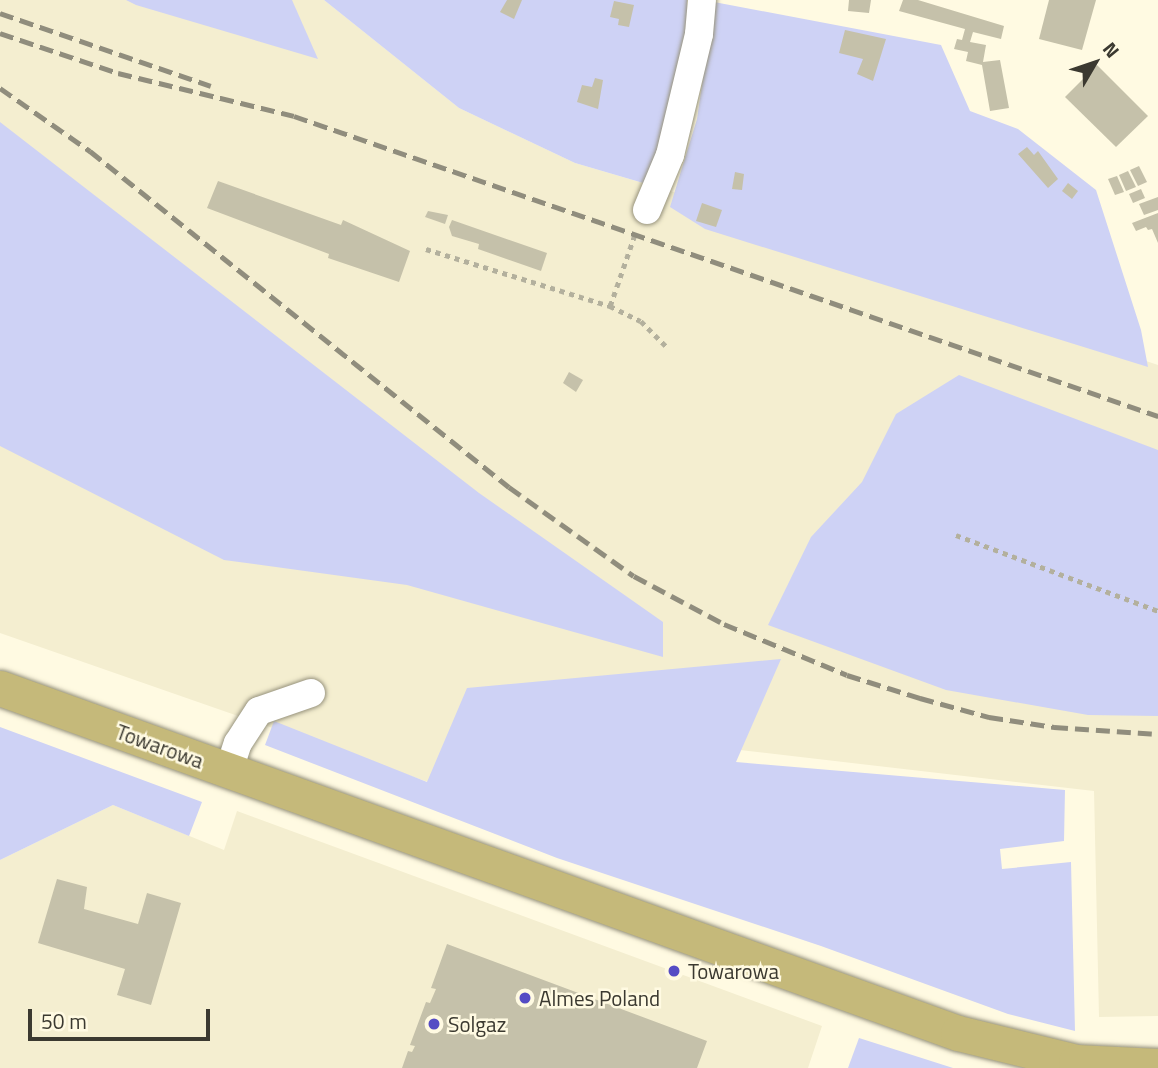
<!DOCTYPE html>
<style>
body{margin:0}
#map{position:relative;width:1158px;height:1068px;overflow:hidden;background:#fffae2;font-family:"Titillium Web",sans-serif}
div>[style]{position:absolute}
.built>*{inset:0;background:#f4eed0}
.green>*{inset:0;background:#ced2f5}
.building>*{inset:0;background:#c5c1aa}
.path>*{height:4.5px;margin-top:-2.25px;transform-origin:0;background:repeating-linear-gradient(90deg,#b3b09d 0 5px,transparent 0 10px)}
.roads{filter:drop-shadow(0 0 2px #96927c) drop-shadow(0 0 2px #96927c)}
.minor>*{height:28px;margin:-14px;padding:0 14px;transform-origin:14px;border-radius:14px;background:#fff}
.major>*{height:35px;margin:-17.5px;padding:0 17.5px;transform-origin:17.5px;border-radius:17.5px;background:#c5b97a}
.rail>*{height:5px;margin-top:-2.5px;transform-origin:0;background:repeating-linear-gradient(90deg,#908d7d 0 14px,transparent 0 21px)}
.dots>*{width:19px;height:19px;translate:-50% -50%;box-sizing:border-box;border:4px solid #fffae2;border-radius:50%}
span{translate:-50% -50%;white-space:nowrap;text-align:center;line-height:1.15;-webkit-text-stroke:5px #fffae2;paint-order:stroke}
.street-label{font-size:21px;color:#3b3930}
.poi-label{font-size:21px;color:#3b3930}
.left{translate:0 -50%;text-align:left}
.north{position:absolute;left:1060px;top:28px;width:70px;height:70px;-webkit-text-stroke:5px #fffae2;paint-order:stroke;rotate:51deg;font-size:19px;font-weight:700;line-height:28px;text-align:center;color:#3b3930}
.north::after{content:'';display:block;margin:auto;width:24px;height:32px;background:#3b3930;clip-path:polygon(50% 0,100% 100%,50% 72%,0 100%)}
.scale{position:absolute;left:28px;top:1009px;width:182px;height:32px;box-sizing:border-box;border:4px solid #3b3930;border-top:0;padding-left:9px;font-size:21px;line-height:24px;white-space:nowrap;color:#3b3930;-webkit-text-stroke:5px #fffae2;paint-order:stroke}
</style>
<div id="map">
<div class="built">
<div style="clip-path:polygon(0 0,324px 0,459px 108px,575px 163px,833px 239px,869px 268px,1158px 365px,1158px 1016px,1099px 1017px,1094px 791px,627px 737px,583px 836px,0 633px)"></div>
<div style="clip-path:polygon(113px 805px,224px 850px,237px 811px,822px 1026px,808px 1068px,0 1068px,0 860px)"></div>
</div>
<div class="green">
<div style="clip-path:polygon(126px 0,292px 0,318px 59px,136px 5px)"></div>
<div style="clip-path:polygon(324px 0,687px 0,688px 48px,650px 185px,575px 163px,459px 108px)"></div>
<div style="clip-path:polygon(714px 2px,941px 45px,970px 111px,1018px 129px,1096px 190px,1141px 330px,1148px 367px,705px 229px,670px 207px,697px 119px)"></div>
<div style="clip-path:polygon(0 122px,479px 493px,663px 622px,663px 657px,407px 585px,224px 560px,0 446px)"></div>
<div style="clip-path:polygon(959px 375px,1158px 450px,1158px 716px,1088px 715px,946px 690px,768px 625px,811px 537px,862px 482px,896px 414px)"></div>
<div style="clip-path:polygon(781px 659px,736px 762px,1065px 790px,1064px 841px,1000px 849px,1002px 869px,1071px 862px,1075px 1031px,1008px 1014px,821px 946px,557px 858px,265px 745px,274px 721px,427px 782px,467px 688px)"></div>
<div style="clip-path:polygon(0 727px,202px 802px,189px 836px,113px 805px,0 860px)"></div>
<div style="clip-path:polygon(859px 1038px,953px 1068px,848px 1068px)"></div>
</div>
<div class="building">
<div style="clip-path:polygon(507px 0,522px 0,514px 19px,500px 12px)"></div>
<div style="clip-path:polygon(849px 0,871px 0,869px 13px,848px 11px)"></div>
<div style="clip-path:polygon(903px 0,918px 0,1004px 26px,1001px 39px,973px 32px,970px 42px,986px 45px,983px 62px,1000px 60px,1009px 108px,990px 111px,982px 65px,966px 61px,968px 52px,954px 49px,957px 39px,962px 40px,965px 29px,899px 11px)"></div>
<div style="clip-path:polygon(1049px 0,1096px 0,1082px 50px,1039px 39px)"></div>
<div style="clip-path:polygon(614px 1px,634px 5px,629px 27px,618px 25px,619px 19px,610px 17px)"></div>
<div style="clip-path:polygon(845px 30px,886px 39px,873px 81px,857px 74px,863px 59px,839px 53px)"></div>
<div style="clip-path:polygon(1097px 65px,1148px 116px,1116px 147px,1065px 97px)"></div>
<div style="clip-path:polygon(595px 78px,603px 80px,598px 109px,577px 102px,582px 85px,592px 87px)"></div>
<div style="clip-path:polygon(1027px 147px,1034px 155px,1038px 151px,1058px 179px,1048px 188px,1018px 154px)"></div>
<div style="clip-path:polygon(1139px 166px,1147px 182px,1138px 186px,1130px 170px)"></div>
<div style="clip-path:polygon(1128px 171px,1136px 187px,1126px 191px,1119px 175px)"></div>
<div style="clip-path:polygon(735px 172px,744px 174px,742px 190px,732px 189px)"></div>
<div style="clip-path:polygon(1117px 176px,1124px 192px,1115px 195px,1108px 179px)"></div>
<div style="clip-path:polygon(218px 181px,341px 225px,343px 220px,410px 251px,399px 282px,328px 258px,329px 254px,207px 208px)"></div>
<div style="clip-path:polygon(1068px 183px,1078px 191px,1072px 199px,1062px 191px)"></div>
<div style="clip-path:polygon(1141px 189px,1145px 198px,1133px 203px,1129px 194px)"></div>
<div style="clip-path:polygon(1158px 197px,1158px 210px,1144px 215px,1139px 204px)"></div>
<div style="clip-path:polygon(702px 203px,722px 210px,716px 227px,696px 221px)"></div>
<div style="clip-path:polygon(428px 211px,448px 215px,445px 224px,425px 217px)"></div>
<div style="clip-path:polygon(1158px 213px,1158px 243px,1152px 229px,1148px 230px,1146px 227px,1136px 231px,1132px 223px)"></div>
<div style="clip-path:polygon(452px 220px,547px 253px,541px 271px,478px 249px,479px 244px,452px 236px,449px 227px)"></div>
<div style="clip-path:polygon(569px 372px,583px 380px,576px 392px,563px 383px)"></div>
<div style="clip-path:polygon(57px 879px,87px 887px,84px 909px,138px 924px,147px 893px,181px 903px,151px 1005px,117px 995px,125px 969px,38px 943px)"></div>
<div style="clip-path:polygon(447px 944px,707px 1041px,697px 1068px,402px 1068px,408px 1051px,412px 1052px,415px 1046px,410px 1045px,426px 1002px,430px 1003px,436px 989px,431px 988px)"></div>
</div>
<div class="path">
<div style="left:426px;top:249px;width:193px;rotate:17.2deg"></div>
<div style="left:610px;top:306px;width:34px;rotate:26deg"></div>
<div style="left:641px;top:321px;width:35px;rotate:45deg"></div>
<div style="left:610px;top:306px;width:79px;rotate:-70.9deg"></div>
<div style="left:956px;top:535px;width:216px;rotate:20.6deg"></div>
</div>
<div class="roads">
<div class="minor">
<div style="left:647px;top:210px;width:60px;rotate:-67.3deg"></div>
<div style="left:670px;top:155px;width:124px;rotate:-76.5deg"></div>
<div style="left:699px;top:34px;width:34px;rotate:-85deg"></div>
<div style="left:229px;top:770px;width:28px;rotate:-72deg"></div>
<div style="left:238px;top:743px;width:38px;rotate:-57deg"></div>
<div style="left:259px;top:711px;width:55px;rotate:-19.1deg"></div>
</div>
<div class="major">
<div style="left:0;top:688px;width:1018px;rotate:19.81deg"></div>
<div style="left:958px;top:1033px;width:122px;rotate:13.8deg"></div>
<div style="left:1076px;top:1062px;width:82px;rotate:2.8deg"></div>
</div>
</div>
<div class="rail">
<div style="left:0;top:13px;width:223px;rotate:19.1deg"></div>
<div style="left:0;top:33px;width:125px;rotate:18.7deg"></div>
<div style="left:118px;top:73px;width:181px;rotate:13.7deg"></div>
<div style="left:294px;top:116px;width:915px;rotate:19.15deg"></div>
<div style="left:0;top:88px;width:110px;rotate:35deg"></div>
<div style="left:90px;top:151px;width:537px;rotate:38.73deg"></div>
<div style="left:509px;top:487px;width:153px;rotate:35.5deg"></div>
<div style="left:634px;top:576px;width:102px;rotate:28.1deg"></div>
<div style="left:724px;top:624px;width:133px;rotate:22.5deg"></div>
<div style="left:847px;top:675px;width:77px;rotate:17.5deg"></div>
<div style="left:920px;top:698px;width:72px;rotate:15.4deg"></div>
<div style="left:989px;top:717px;width:66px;rotate:8.7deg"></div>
<div style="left:1054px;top:727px;width:104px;rotate:3.9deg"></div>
</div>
<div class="dots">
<div style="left:674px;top:971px;background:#554cc4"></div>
<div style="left:525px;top:998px;background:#554cc4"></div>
<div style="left:434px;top:1024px;background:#554cc4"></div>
</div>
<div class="street-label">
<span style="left:160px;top:746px;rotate:20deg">Towarowa</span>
</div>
<div class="poi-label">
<span class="left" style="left:688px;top:971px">Towarowa</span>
<span class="left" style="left:539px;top:998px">Almes Poland</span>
<span class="left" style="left:448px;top:1024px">Solgaz</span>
</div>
<div class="north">N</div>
<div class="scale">50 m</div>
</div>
